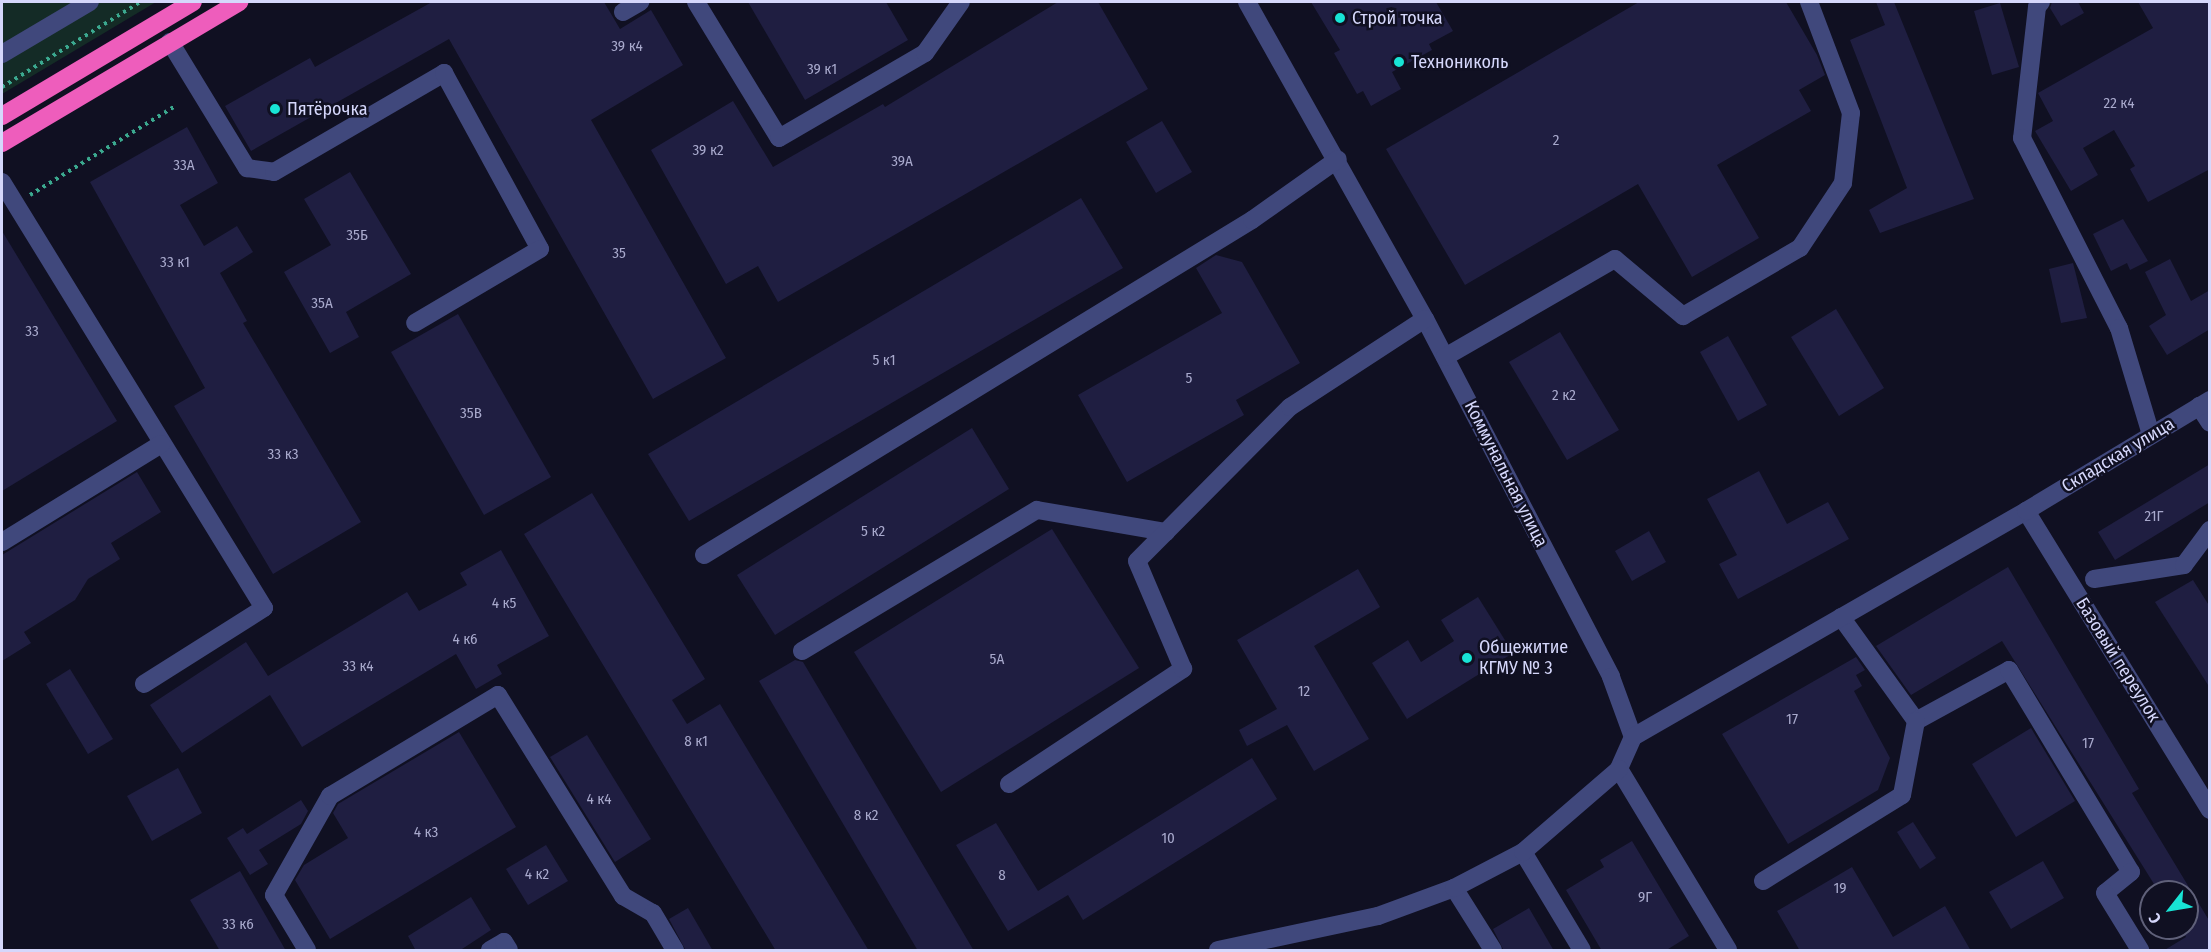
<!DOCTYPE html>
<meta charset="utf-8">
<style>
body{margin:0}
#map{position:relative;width:2211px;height:952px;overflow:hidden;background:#101022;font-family:"Fira Sans Condensed",sans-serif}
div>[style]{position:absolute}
.green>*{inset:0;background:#142b26}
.building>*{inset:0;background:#1f1e41}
.path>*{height:4px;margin-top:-2px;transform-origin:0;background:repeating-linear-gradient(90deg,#3ba98f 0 3px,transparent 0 7.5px)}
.minor>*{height:18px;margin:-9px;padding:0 9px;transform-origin:9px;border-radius:9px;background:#40487c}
.highway>*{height:18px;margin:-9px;padding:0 9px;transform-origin:9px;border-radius:9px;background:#ee5dbc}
.dots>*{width:16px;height:16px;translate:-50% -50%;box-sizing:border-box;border:3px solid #101022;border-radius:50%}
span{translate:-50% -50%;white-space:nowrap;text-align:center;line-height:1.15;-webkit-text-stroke:5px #101022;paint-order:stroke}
.number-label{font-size:15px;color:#a8a9cc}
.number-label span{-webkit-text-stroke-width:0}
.poi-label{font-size:18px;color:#d5d7fb}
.left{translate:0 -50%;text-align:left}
.street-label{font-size:18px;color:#d5d7fb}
.frame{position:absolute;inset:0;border:3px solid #d5d7fb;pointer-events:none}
.north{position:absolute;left:2139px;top:880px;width:60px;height:60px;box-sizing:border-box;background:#101022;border:2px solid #5f6079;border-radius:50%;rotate:239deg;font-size:16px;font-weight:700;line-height:24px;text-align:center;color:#d5d7fb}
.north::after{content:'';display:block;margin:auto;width:21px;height:27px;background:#18e4d5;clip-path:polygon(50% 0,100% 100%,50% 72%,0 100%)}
</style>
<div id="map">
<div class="green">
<div style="clip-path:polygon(2px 2px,156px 2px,2px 94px)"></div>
</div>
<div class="building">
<div style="clip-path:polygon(432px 2px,604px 2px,620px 29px,651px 10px,683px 65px,591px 120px,726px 358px,653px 399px,449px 39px,251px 151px,225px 106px,310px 58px,315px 67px)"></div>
<div style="clip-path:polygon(748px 2px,886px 2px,908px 40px,805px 100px)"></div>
<div style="clip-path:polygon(1058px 2px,1098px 2px,1148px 89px,778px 302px,758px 266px,726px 284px,651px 150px,733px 101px,773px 167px,883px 104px,885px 107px)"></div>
<div style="clip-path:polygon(1311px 2px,1436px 2px,1453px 31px,1429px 44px,1432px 50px,1392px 72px,1401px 89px,1371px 106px,1363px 91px,1357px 94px,1334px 53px,1340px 50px)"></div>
<div style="clip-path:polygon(1639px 2px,1786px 2px,1817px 55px,1825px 75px,1799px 90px,1811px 111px,1717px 165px,1759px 238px,1692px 277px,1638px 184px,1465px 285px,1386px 149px)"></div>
<div style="clip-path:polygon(1876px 2px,1894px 2px,1974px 199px,1880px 233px,1869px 210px,1907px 188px,1850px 40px,1885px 25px)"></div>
<div style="clip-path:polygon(2052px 2px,2078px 2px,2084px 13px,2061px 26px,2050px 8px)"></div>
<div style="clip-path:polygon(2138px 2px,2210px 2px,2210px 169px,2148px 202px,2130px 169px,2135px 166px,2114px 130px,2083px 148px,2098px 175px,2071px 191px,2035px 131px,2053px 121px,2038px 93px,2153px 28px)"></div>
<div style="clip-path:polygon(2000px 3px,2019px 67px,1992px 75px,1974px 11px)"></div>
<div style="clip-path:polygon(1162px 121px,1192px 172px,1156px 193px,1126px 142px)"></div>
<div style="clip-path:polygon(187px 127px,218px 183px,180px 205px,204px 246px,237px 226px,253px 252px,220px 273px,247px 321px,243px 323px,361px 522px,273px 574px,174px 406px,205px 388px,90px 182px)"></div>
<div style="clip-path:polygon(350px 172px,411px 274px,346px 312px,359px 337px,330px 353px,284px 272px,331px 245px,304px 199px)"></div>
<div style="clip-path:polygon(1081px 198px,1123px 268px,689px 521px,648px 454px)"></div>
<div style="clip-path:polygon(2123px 219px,2148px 261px,2130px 270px,2127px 263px,2111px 271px,2093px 234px)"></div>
<div style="clip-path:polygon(2px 231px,117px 421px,2px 491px)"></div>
<div style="clip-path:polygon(1216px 255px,1242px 262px,1300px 363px,1236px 400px,1244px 415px,1127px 482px,1078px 395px,1222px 313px,1196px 268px)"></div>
<div style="clip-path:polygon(2170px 259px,2191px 301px,2210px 290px,2210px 329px,2167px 355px,2149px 326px,2166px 315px,2145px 272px)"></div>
<div style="clip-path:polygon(2073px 263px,2087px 318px,2061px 323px,2049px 269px)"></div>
<div style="clip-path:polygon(1836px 309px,1884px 388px,1839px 416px,1791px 337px)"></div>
<div style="clip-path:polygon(458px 314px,551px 477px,484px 515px,391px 352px)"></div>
<div style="clip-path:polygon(1560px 332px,1619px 430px,1567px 460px,1509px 362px)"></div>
<div style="clip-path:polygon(1728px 336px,1767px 405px,1738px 421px,1700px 352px)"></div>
<div style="clip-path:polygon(972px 428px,1009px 489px,775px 635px,737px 575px)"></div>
<div style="clip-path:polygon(2210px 464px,2210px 502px,2115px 560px,2098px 532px)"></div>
<div style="clip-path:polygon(1759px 471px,1787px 524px,1828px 502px,1849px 539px,1738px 599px,1719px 564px,1737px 555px,1707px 499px)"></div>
<div style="clip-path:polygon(137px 472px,161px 512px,111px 543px,120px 559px,88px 579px,75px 600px,24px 632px,31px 643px,2px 661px,2px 555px)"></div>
<div style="clip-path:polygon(592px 493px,705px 679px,672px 700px,687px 724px,720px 704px,869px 951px,776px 951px,524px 534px)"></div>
<div style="clip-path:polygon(1052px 529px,1139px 668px,941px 792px,854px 652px)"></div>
<div style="clip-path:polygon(1649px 531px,1666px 562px,1632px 581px,1615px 551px)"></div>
<div style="clip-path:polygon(501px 550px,549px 636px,497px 665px,502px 674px,476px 689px,456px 654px,302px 747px,270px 695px,182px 753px,150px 705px,246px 642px,268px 676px,407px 592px,419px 611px,467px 585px,460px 573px)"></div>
<div style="clip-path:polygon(2008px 567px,2139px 789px,2132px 793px,2210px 922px,2210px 951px,2163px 951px,2186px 937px,2181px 928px,2187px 928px,2187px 892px,2159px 892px,2002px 641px,1911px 695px,1876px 646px)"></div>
<div style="clip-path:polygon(1358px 569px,1380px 607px,1314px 646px,1369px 739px,1314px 771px,1287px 725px,1247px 746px,1239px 730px,1277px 709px,1237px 640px)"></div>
<div style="clip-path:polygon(2193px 580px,2210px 607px,2210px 688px,2155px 602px)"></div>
<div style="clip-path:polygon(1478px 597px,1513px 653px,1407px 719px,1372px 663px,1408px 640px,1421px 662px,1454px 641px,1441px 620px)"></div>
<div style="clip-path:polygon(1856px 657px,1865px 670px,1856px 675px,1862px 686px,1854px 691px,1890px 758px,1878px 790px,1788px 844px,1722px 734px)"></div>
<div style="clip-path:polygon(795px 660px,803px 662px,974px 951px,918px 951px,759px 681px)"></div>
<div style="clip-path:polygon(70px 669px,113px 739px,88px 754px,46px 684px)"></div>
<div style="clip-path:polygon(2031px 728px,2075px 801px,2016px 837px,1972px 764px)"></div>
<div style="clip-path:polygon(459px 732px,516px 827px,330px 939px,295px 880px,304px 865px,348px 838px,333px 813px,338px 804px)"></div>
<div style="clip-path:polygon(587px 735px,651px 839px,615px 862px,550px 757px)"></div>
<div style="clip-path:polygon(1252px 758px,1277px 799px,1083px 920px,1068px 895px,1008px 931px,956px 845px,996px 823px,1038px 891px)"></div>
<div style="clip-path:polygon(178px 768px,202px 813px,152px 841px,127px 796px)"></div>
<div style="clip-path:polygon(301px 800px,308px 811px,301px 824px,259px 850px,268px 864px,250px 875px,227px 838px,243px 828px,247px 834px)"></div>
<div style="clip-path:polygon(1913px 822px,1936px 858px,1920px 869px,1897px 832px)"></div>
<div style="clip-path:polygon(1632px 841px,1689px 936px,1665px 951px,1602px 951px,1566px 890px,1604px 867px,1600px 860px)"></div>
<div style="clip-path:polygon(546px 845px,568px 881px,528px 905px,506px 869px)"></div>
<div style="clip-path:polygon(2043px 861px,2064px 898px,2011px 929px,1989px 892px)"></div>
<div style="clip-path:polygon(1852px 867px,1893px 937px,1945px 906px,1971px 951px,1800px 951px,1777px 911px)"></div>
<div style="clip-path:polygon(240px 871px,286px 951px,220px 951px,190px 900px)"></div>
<div style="clip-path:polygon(471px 897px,491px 930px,459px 951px,416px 951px,408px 936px)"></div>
<div style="clip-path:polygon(688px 908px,713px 951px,686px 951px,669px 919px)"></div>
<div style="clip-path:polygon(1529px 908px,1554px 951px,1504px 951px,1493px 929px)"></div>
</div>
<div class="path">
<div style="left:2px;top:87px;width:162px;rotate:-31.6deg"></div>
<div style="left:30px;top:195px;width:170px;rotate:-31.5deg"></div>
</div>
<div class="minor">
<div style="left:696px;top:2px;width:159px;rotate:58.6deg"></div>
<div style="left:779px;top:138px;width:169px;rotate:-30.2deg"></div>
<div style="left:925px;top:53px;width:62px;rotate:-54.8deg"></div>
<div style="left:1247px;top:2px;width:364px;rotate:60.7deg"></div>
<div style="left:1425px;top:319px;width:403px;rotate:62.5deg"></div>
<div style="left:1611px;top:677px;width:64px;rotate:69.9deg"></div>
<div style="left:1633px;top:737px;width:35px;rotate:114deg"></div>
<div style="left:1619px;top:769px;width:211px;rotate:58.9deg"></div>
<div style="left:2041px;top:2px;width:6px;rotate:129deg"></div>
<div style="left:2037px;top:7px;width:132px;rotate:96.5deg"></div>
<div style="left:2022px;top:138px;width:213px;rotate:63deg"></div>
<div style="left:2119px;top:328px;width:112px;rotate:73.3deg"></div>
<div style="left:623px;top:12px;width:20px;rotate:-30deg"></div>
<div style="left:170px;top:42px;width:148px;rotate:58.6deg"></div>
<div style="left:247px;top:168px;width:27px;rotate:8deg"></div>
<div style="left:274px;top:172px;width:197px;rotate:-30.2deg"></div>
<div style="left:444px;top:73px;width:200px;rotate:61.4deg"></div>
<div style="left:540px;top:249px;width:145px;rotate:149.4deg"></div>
<div style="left:2px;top:54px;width:102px;rotate:-30.6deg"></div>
<div style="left:2px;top:182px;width:500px;rotate:58.41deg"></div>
<div style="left:264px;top:608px;width:142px;rotate:147.7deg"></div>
<div style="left:1445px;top:357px;width:196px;rotate:-30deg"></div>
<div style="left:1615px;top:259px;width:89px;rotate:40deg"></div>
<div style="left:1683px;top:316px;width:135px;rotate:-30.2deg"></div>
<div style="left:1800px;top:248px;width:78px;rotate:-56.5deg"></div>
<div style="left:1843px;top:183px;width:70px;rotate:-83.5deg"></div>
<div style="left:1851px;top:113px;width:119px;rotate:-110.7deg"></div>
<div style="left:2199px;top:406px;width:20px;rotate:57deg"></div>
<div style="left:2026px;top:511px;width:351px;rotate:58.4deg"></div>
<div style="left:2px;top:542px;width:187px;rotate:-31.6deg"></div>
<div style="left:704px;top:555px;width:642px;rotate:-31.44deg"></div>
<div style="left:1252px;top:220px;width:105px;rotate:-35.3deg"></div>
<div style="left:2094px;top:579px;width:91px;rotate:-8.8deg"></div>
<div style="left:2184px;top:565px;width:44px;rotate:-53.4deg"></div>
<div style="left:1841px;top:617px;width:128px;rotate:54.2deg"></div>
<div style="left:1916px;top:721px;width:106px;rotate:-28.7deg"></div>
<div style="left:2009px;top:670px;width:236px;rotate:58.9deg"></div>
<div style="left:2131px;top:872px;width:33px;rotate:141deg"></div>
<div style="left:2105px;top:893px;width:67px;rotate:58.4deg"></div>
<div style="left:802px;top:651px;width:274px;rotate:-31deg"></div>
<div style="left:1037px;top:510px;width:131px;rotate:9.7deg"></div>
<div style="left:1633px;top:737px;width:453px;rotate:-29.9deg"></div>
<div style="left:2026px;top:511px;width:215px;rotate:-31.1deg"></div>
<div style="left:1009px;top:784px;width:209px;rotate:-33.5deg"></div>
<div style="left:1183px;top:669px;width:117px;rotate:-113.1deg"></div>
<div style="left:1137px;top:561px;width:217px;rotate:-45.2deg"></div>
<div style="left:1290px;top:407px;width:161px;rotate:-33.1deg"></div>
<div style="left:1523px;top:852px;width:114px;rotate:59deg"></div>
<div style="left:1763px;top:881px;width:163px;rotate:-31.7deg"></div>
<div style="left:1902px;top:795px;width:75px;rotate:-79.3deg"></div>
<div style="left:1454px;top:888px;width:73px;rotate:57.8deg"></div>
<div style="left:307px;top:950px;width:64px;rotate:-121deg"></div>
<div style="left:274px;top:895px;width:114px;rotate:-60.5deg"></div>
<div style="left:330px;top:796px;width:196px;rotate:-31deg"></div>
<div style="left:498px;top:695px;width:237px;rotate:58.1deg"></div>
<div style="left:623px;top:896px;width:34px;rotate:30deg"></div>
<div style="left:653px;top:913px;width:43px;rotate:59.3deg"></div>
<div style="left:490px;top:950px;width:16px;rotate:-30deg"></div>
<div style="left:504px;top:942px;width:9px;rotate:58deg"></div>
<div style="left:1218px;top:950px;width:164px;rotate:-12deg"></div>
<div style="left:1378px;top:916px;width:81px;rotate:-20.2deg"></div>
<div style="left:1454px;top:888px;width:78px;rotate:-27.6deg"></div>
<div style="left:1523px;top:852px;width:127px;rotate:-40.8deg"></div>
</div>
<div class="highway">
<div style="left:2px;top:116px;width:222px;rotate:-30.8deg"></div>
<div style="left:2px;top:143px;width:276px;rotate:-30.7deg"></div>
</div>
<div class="dots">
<div style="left:1340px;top:18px;background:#18e4d5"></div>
<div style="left:1399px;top:62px;background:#18e4d5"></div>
<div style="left:275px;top:109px;background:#18e4d5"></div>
<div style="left:1467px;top:658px;background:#18e4d5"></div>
</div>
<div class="number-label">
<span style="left:627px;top:47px">39 к4</span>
<span style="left:822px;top:70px">39 к1</span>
<span style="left:2119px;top:104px">22 к4</span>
<span style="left:1556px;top:141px">2</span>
<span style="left:708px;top:151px">39 к2</span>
<span style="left:902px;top:162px">39А</span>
<span style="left:184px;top:166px">33А</span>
<span style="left:357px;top:236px">35Б</span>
<span style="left:619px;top:254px">35</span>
<span style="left:175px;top:263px">33 к1</span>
<span style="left:322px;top:304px">35А</span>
<span style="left:32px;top:332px">33</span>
<span style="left:884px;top:361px">5 к1</span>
<span style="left:1189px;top:379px">5</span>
<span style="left:1564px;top:396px">2 к2</span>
<span style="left:471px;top:414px">35В</span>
<span style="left:283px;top:455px">33 к3</span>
<span style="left:2154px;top:517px">21Г</span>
<span style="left:873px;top:532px">5 к2</span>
<span style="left:504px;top:604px">4 к5</span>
<span style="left:465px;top:640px">4 к6</span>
<span style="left:997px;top:660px">5А</span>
<span style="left:358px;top:667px">33 к4</span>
<span style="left:1304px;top:692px">12</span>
<span style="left:1792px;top:720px">17</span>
<span style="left:696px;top:742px">8 к1</span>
<span style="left:2088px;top:744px">17</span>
<span style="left:599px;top:800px">4 к4</span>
<span style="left:866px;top:816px">8 к2</span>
<span style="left:426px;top:833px">4 к3</span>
<span style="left:1168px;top:839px">10</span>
<span style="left:537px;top:875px">4 к2</span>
<span style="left:1002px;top:876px">8</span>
<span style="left:1840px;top:889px">19</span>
<span style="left:1645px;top:898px">9Г</span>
<span style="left:238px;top:925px">33 к6</span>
</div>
<div class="poi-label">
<span class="left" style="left:1352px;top:18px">Строй точка</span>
<span class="left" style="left:1411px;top:62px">Технониколь</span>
<span class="left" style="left:287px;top:109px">Пятёрочка</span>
<span class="left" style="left:1479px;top:658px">Общежитие<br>КГМУ № 3</span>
</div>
<div class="street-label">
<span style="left:2118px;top:455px;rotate:-31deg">Складская улица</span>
<span style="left:1506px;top:474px;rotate:63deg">Коммунальная улица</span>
<span style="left:2118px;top:660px;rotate:58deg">Базовый переулок</span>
</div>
<div class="frame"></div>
<div class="north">С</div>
</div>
